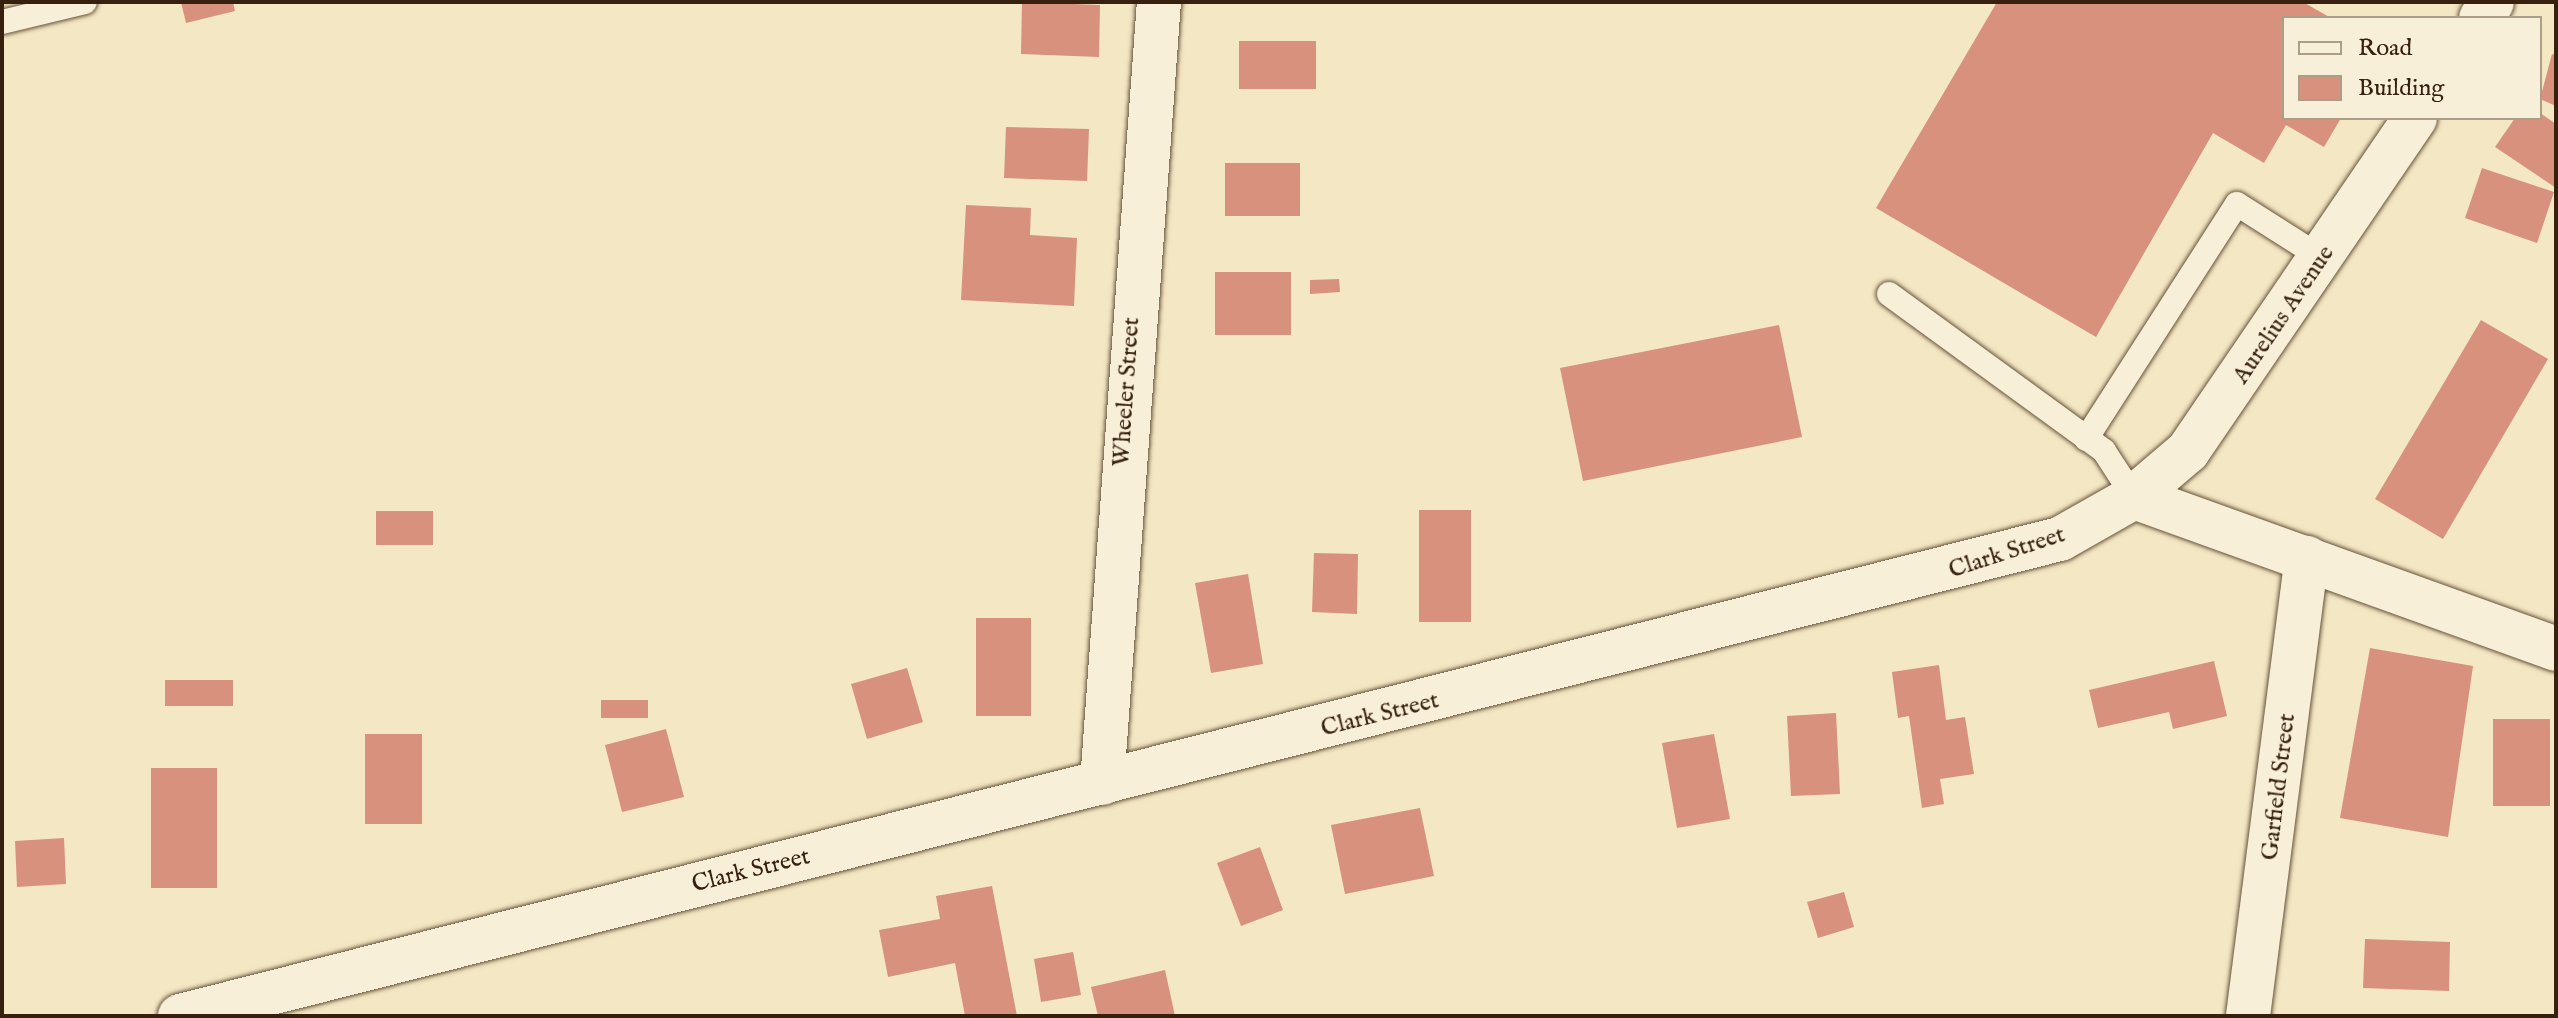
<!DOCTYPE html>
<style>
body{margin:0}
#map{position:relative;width:2558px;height:1018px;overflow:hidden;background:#f4e7c3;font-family:"IM FELL English",serif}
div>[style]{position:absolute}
.building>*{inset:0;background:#d8917d}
.roads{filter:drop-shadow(0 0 2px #66523b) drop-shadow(0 0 2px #66523b)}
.lane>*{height:24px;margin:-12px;padding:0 12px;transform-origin:12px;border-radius:12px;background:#f8efd8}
.street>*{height:44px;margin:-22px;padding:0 22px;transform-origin:22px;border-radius:22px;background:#f8efd8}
.secondary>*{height:44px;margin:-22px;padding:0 22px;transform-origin:22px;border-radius:22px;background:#f8efd8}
span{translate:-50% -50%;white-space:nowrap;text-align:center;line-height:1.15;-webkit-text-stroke:7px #f8efd8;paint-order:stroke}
.street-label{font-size:24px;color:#37210e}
.frame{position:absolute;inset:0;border:4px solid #37210e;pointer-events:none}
.legend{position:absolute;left:2282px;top:16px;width:260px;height:104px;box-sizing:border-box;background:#f8efd8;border:2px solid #ab9d87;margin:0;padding:10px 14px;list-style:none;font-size:24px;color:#37210e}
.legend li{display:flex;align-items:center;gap:16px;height:40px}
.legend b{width:40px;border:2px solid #ab9d87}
</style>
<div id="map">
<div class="building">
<div style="clip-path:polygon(181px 2px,233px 2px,235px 11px,186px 23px)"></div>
<div style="clip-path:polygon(1022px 2px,1100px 5px,1099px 57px,1021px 54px)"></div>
<div style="clip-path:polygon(1997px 2px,2303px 2px,2331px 18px,2284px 18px,2284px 118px,2341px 118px,2324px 147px,2286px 125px,2264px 163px,2213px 133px,2096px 337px,1876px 208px)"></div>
<div style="clip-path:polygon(1239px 41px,1316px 41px,1316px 89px,1239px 89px)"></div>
<div style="clip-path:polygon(2552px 54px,2556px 55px,2556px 106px,2540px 99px)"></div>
<div style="clip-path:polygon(2540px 113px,2556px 124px,2556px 188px,2495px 147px,2515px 118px)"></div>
<div style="clip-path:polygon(1006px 127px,1089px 129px,1087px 181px,1004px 178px)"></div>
<div style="clip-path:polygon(1225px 163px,1300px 163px,1300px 216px,1225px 216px)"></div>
<div style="clip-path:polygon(2482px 168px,2554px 192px,2537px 243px,2465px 218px)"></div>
<div style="clip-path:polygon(966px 205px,1031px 208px,1030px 235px,1077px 238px,1074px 306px,961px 300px)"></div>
<div style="clip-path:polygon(1215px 272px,1291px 272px,1291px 335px,1215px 335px)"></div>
<div style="clip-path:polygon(1339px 279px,1340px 292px,1310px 294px,1310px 280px)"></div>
<div style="clip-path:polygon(2481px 320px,2548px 359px,2443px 539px,2375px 499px)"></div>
<div style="clip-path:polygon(1779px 325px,1802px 437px,1583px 481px,1560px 368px)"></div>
<div style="clip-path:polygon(1419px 510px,1471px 510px,1471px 622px,1419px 622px)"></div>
<div style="clip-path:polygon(376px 511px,433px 511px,433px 545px,376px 545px)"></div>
<div style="clip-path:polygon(1314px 553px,1358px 554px,1357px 614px,1312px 612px)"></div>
<div style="clip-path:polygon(1248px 574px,1263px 664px,1211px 673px,1195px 583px)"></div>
<div style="clip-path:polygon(976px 618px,1031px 618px,1031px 716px,976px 716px)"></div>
<div style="clip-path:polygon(2370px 648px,2473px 666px,2448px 837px,2340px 818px)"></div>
<div style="clip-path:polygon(2214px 661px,2227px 716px,2173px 729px,2169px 712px,2098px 728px,2089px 690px)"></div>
<div style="clip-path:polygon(1939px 665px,1946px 720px,1965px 717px,1974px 774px,1940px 779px,1944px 804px,1922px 808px,1909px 716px,1898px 718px,1892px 672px)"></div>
<div style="clip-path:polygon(907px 668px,923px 722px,867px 739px,851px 684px)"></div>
<div style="clip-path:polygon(165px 680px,233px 680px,233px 706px,165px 706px)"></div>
<div style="clip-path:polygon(601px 700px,648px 700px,648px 718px,601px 718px)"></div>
<div style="clip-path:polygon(1836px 713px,1840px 794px,1791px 796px,1787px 716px)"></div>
<div style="clip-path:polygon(2493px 719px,2550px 719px,2550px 806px,2493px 806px)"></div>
<div style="clip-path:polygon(666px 729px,684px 797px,622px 812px,605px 745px)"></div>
<div style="clip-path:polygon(365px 734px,422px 734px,422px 824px,365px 824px)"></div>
<div style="clip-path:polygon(1714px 734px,1730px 819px,1677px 828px,1662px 743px)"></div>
<div style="clip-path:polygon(151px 768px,217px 768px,217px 888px,151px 888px)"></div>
<div style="clip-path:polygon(1420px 808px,1434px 876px,1345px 894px,1331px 825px)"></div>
<div style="clip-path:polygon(64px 838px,66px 884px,17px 887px,15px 841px)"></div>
<div style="clip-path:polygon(1260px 847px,1283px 910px,1241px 926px,1217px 863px)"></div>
<div style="clip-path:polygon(992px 886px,1017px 1016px,965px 1016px,955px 963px,888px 977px,879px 930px,940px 919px,936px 896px)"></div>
<div style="clip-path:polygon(1844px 892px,1854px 927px,1818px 938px,1807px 902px)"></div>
<div style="clip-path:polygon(2365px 939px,2450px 942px,2449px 991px,2363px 988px)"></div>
<div style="clip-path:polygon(1073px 952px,1081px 995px,1041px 1002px,1034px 959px)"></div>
<div style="clip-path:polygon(1165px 970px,1175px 1016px,1098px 1016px,1091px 987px)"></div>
</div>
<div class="roads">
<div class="lane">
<div style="left:2px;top:22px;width:85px;rotate:-13.5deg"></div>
<div style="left:1889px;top:294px;width:266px;rotate:36.1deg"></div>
<div style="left:2104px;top:451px;width:55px;rotate:56.9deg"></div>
<div style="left:2086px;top:439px;width:279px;rotate:-57.3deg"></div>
<div style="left:2237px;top:204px;width:101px;rotate:32.4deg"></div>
</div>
<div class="street">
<div style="left:1102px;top:783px;width:783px;rotate:-85.83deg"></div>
<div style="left:2248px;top:1016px;width:462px;rotate:-82.7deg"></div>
</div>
<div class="secondary">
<div style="left:2481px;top:18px;width:19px;rotate:-55deg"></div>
<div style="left:2134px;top:497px;width:449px;rotate:19.8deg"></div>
<div style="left:180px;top:1016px;width:1940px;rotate:-14.24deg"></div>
<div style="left:2060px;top:539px;width:85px;rotate:-29.6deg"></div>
<div style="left:2134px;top:497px;width:71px;rotate:-40.4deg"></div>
<div style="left:2188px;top:451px;width:403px;rotate:-55.7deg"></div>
</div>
</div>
<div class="street-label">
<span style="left:2284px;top:315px;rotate:-56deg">Aurelius Avenue</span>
<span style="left:1127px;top:392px;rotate:-86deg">Wheeler Street</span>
<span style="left:2007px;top:553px;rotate:-18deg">Clark Street</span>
<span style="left:1380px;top:715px;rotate:-14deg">Clark Street</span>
<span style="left:2279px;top:787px;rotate:-83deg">Garfield Street</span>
<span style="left:751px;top:871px;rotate:-14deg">Clark Street</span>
</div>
<div class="frame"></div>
<ul class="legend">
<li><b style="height:10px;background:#f8efd8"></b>Road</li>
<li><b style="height:22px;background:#d8917d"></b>Building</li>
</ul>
</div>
